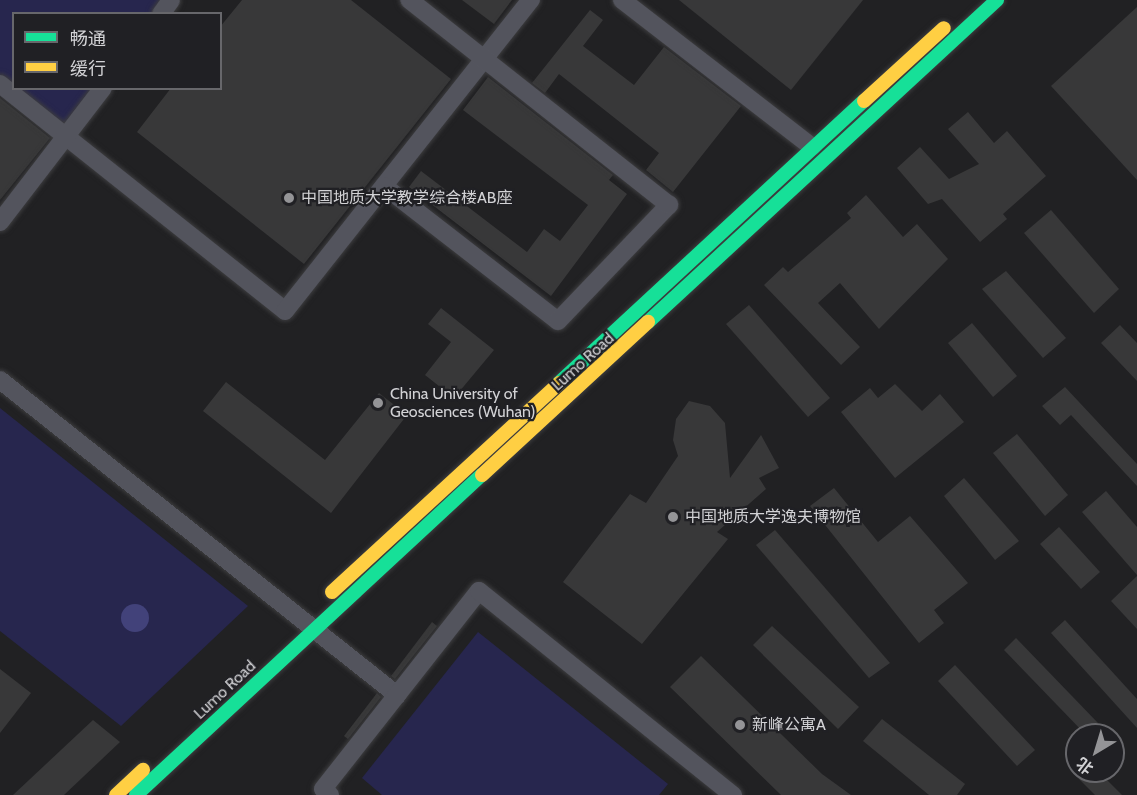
<!DOCTYPE html>
<meta charset="utf-8">
<style>
body{margin:0}
#map{position:relative;width:1137px;height:795px;overflow:hidden;background:#212123;font-family:Cabin,"Noto Sans SC",sans-serif}
div>[style]{position:absolute}
.green>*{inset:0;background:#27264e}
.water>*{inset:0;background:#42427a}
.round{border-radius:50%}
.building>*{inset:0;background:#383839}
.roads{filter:drop-shadow(0 0 2px #3d3d3f) drop-shadow(0 0 2px #3d3d3f)}
.street>*{height:18px;margin:-9px;padding:0 9px;transform-origin:9px;border-radius:9px;background:#53545d}
.fast>*{height:14px;margin:-7px;padding:0 7px;transform-origin:7px;border-radius:7px;background:#16e098}
.slow>*{height:14px;margin:-7px;padding:0 7px;transform-origin:7px;border-radius:7px;background:#ffcf43}
.dots>*{width:16px;height:16px;translate:-50% -50%;box-sizing:border-box;border:3px solid #202024;border-radius:50%}
span{translate:-50% -50%;white-space:nowrap;text-align:center;line-height:1.15;-webkit-text-stroke:4.5px #202024;paint-order:stroke}
.poi-label{font-size:16px;color:#d2d2d5}
.left{translate:0 -50%;text-align:left}
.street-label{font-size:16px;color:#d2d2d5}
.legend{position:absolute;left:12px;top:12px;width:210px;height:78px;box-sizing:border-box;background:#202024;border:2px solid #67676b;margin:0;padding:8px 10px;list-style:none;font-size:18px;color:#d2d2d5}
.legend li{display:flex;align-items:center;gap:12px;height:30px}
.legend b{width:30px;border:2px solid #67676b}
.north{position:absolute;left:1065px;top:723px;width:60px;height:60px;box-sizing:border-box;background:#202024;border:2px solid #67676b;border-radius:50%;rotate:218deg;font-size:16px;font-weight:700;line-height:24px;text-align:center;color:#d2d2d5}
.north::after{content:'';display:block;margin:auto;width:21px;height:27px;background:#949497;clip-path:polygon(50% 0,100% 100%,50% 72%,0 100%)}
</style>
<div id="map">
<div class="green">
<div style="clip-path:polygon(0 0,173px 0,162px 13px,14px 14px,14px 88px,104px 89px,66px 136px,0 84px)"></div>
<div style="clip-path:polygon(0 408px,248px 606px,121px 726px,0 631px)"></div>
<div style="clip-path:polygon(478px 632px,668px 784px,659px 795px,382px 795px,362px 778px)"></div>
</div>
<div class="water">
<div class="round" style="left:121px;top:604px;width:28px;height:28px"></div>
</div>
<div class="building">
<div style="clip-path:polygon(242px 0,351px 0,451px 79px,304px 264px,137px 132px,171px 88px,220px 88px,220px 27px)"></div>
<div style="clip-path:polygon(462px 0,512px 0,494px 24px)"></div>
<div style="clip-path:polygon(679px 0,863px 0,791px 90px)"></div>
<div style="clip-path:polygon(1137px 7px,1137px 180px,1051px 86px)"></div>
<div style="clip-path:polygon(590px 10px,603px 20px,583px 46px,634px 85px,664px 47px,741px 106px,673px 192px,646px 170px,659px 153px,559px 74px,545px 93px,532px 83px)"></div>
<div style="clip-path:polygon(488px 77px,613px 175px,609px 180px,627px 194px,551px 296px,409px 187px,421px 171px,527px 252px,544px 229px,560px 241px,588px 205px,463px 110px)"></div>
<div style="clip-path:polygon(0 98px,50px 138px,0 200px)"></div>
<div style="clip-path:polygon(968px 112px,994px 143px,1007px 131px,1046px 176px,1003px 214px,1007px 219px,980px 242px,942px 199px,928px 204px,897px 168px,920px 147px,949px 179px,979px 164px,948px 129px)"></div>
<div style="clip-path:polygon(866px 195px,903px 237px,917px 224px,948px 259px,879px 329px,840px 283px,818px 303px,860px 347px,841px 365px,764px 285px,783px 267px,788px 272px,851px 218px,847px 213px)"></div>
<div style="clip-path:polygon(1051px 210px,1119px 289px,1094px 313px,1024px 233px)"></div>
<div style="clip-path:polygon(1006px 271px,1066px 338px,1043px 358px,982px 289px)"></div>
<div style="clip-path:polygon(749px 305px,830px 398px,808px 417px,726px 324px)"></div>
<div style="clip-path:polygon(441px 308px,494px 350px,454px 398px,425px 375px,451px 342px,428px 324px)"></div>
<div style="clip-path:polygon(972px 323px,1017px 376px,993px 397px,948px 343px)"></div>
<div style="clip-path:polygon(1120px 325px,1137px 343px,1137px 381px,1101px 343px)"></div>
<div style="clip-path:polygon(226px 382px,325px 460px,379px 393px,407px 415px,331px 513px,203px 411px)"></div>
<div style="clip-path:polygon(895px 384px,922px 411px,940px 394px,964px 422px,895px 478px,841px 412px,870px 388px,878px 398px)"></div>
<div style="clip-path:polygon(1065px 387px,1137px 464px,1137px 486px,1071px 415px,1060px 425px,1042px 406px)"></div>
<div style="clip-path:polygon(689px 401px,710px 406px,725px 423px,730px 478px,761px 435px,779px 468px,759px 478px,766px 489px,717px 532px,728px 539px,642px 644px,563px 582px,630px 494px,646px 503px,678px 456px,673px 440px,676px 419px)"></div>
<div style="clip-path:polygon(1017px 434px,1068px 495px,1045px 516px,993px 453px)"></div>
<div style="clip-path:polygon(964px 478px,1019px 541px,995px 560px,944px 496px)"></div>
<div style="clip-path:polygon(834px 488px,878px 542px,910px 516px,968px 583px,934px 610px,944px 623px,919px 643px,810px 506px)"></div>
<div style="clip-path:polygon(1106px 491px,1137px 527px,1137px 575px,1082px 512px)"></div>
<div style="clip-path:polygon(1059px 527px,1100px 572px,1081px 589px,1040px 544px)"></div>
<div style="clip-path:polygon(775px 530px,890px 663px,869px 678px,756px 545px)"></div>
<div style="clip-path:polygon(1137px 576px,1137px 629px,1111px 601px)"></div>
<div style="clip-path:polygon(1065px 620px,1137px 699px,1137px 728px,1051px 633px)"></div>
<div style="clip-path:polygon(432px 622px,437px 626px,395px 679px,391px 676px)"></div>
<div style="clip-path:polygon(772px 626px,859px 707px,838px 729px,753px 645px)"></div>
<div style="clip-path:polygon(1016px 638px,1098px 723px,1086px 735px,1004px 650px)"></div>
<div style="clip-path:polygon(701px 656px,822px 774px,851px 795px,781px 795px,670px 687px)"></div>
<div style="clip-path:polygon(955px 665px,1035px 750px,1017px 766px,938px 681px)"></div>
<div style="clip-path:polygon(0 669px,31px 693px,0 733px)"></div>
<div style="clip-path:polygon(377px 693px,381px 697px,348px 739px,344px 736px)"></div>
<div style="clip-path:polygon(882px 719px,965px 784px,957px 795px,929px 795px,863px 741px)"></div>
<div style="clip-path:polygon(93px 720px,120px 742px,64px 795px,13px 795px)"></div>
<div style="clip-path:polygon(1071px 771px,1098px 771px,1122px 795px,1095px 795px)"></div>
</div>
<div class="roads">
<div class="street">
<div style="left:622px;top:0;width:240px;rotate:37.7deg"></div>
<div style="left:161px;top:14px;width:17px;rotate:-54deg"></div>
<div style="left:0;top:84px;width:364px;rotate:38.5deg"></div>
<div style="left:285px;top:311px;width:397px;rotate:-51.7deg"></div>
<div style="left:384px;top:186px;width:220px;rotate:37.8deg"></div>
<div style="left:558px;top:321px;width:161px;rotate:-46.3deg"></div>
<div style="left:669px;top:205px;width:331px;rotate:-141.7deg"></div>
<div style="left:0;top:222px;width:169px;rotate:-52.5deg"></div>
<div style="left:0;top:380px;width:507px;rotate:38.43deg"></div>
<div style="left:330px;top:795px;width:9px;rotate:-139deg"></div>
<div style="left:323px;top:789px;width:252px;rotate:-51.8deg"></div>
<div style="left:479px;top:591px;width:326px;rotate:38.8deg"></div>
</div>
<div class="fast">
<div style="left:648px;top:322px;width:475px;rotate:-42.7deg"></div>
<div style="left:559px;top:383px;width:415px;rotate:-42.8deg"></div>
<div style="left:136px;top:795px;width:471px;rotate:-42.8deg"></div>
</div>
<div class="slow">
<div style="left:864px;top:101px;width:108px;rotate:-42.4deg"></div>
<div style="left:482px;top:475px;width:226px;rotate:-42.7deg"></div>
<div style="left:332px;top:592px;width:309px;rotate:-42.6deg"></div>
<div style="left:116px;top:795px;width:37px;rotate:-43deg"></div>
</div>
</div>
<div class="dots">
<div style="left:289px;top:198px;background:#949497"></div>
<div style="left:378px;top:403px;background:#949497"></div>
<div style="left:673px;top:517px;background:#949497"></div>
<div style="left:740px;top:725px;background:#949497"></div>
</div>
<div class="poi-label">
<span class="left" style="left:301px;top:198px">中国地质大学教学综合楼AB座</span>
<span class="left" style="left:390px;top:403px">China University of<br>Geosciences (Wuhan)</span>
<span class="left" style="left:685px;top:517px">中国地质大学逸夫博物馆</span>
<span class="left" style="left:752px;top:725px">新峰公寓A</span>
</div>
<div class="street-label">
<span style="left:583px;top:362px;rotate:-42deg">Lumo Road</span>
<span style="left:225px;top:690px;rotate:-43deg">Lumo Road</span>
</div>
<ul class="legend">
<li><b style="height:8px;background:#16e098"></b>畅通</li>
<li><b style="height:8px;background:#ffcf43"></b>缓行</li>
</ul>
<div class="north">北</div>
</div>
